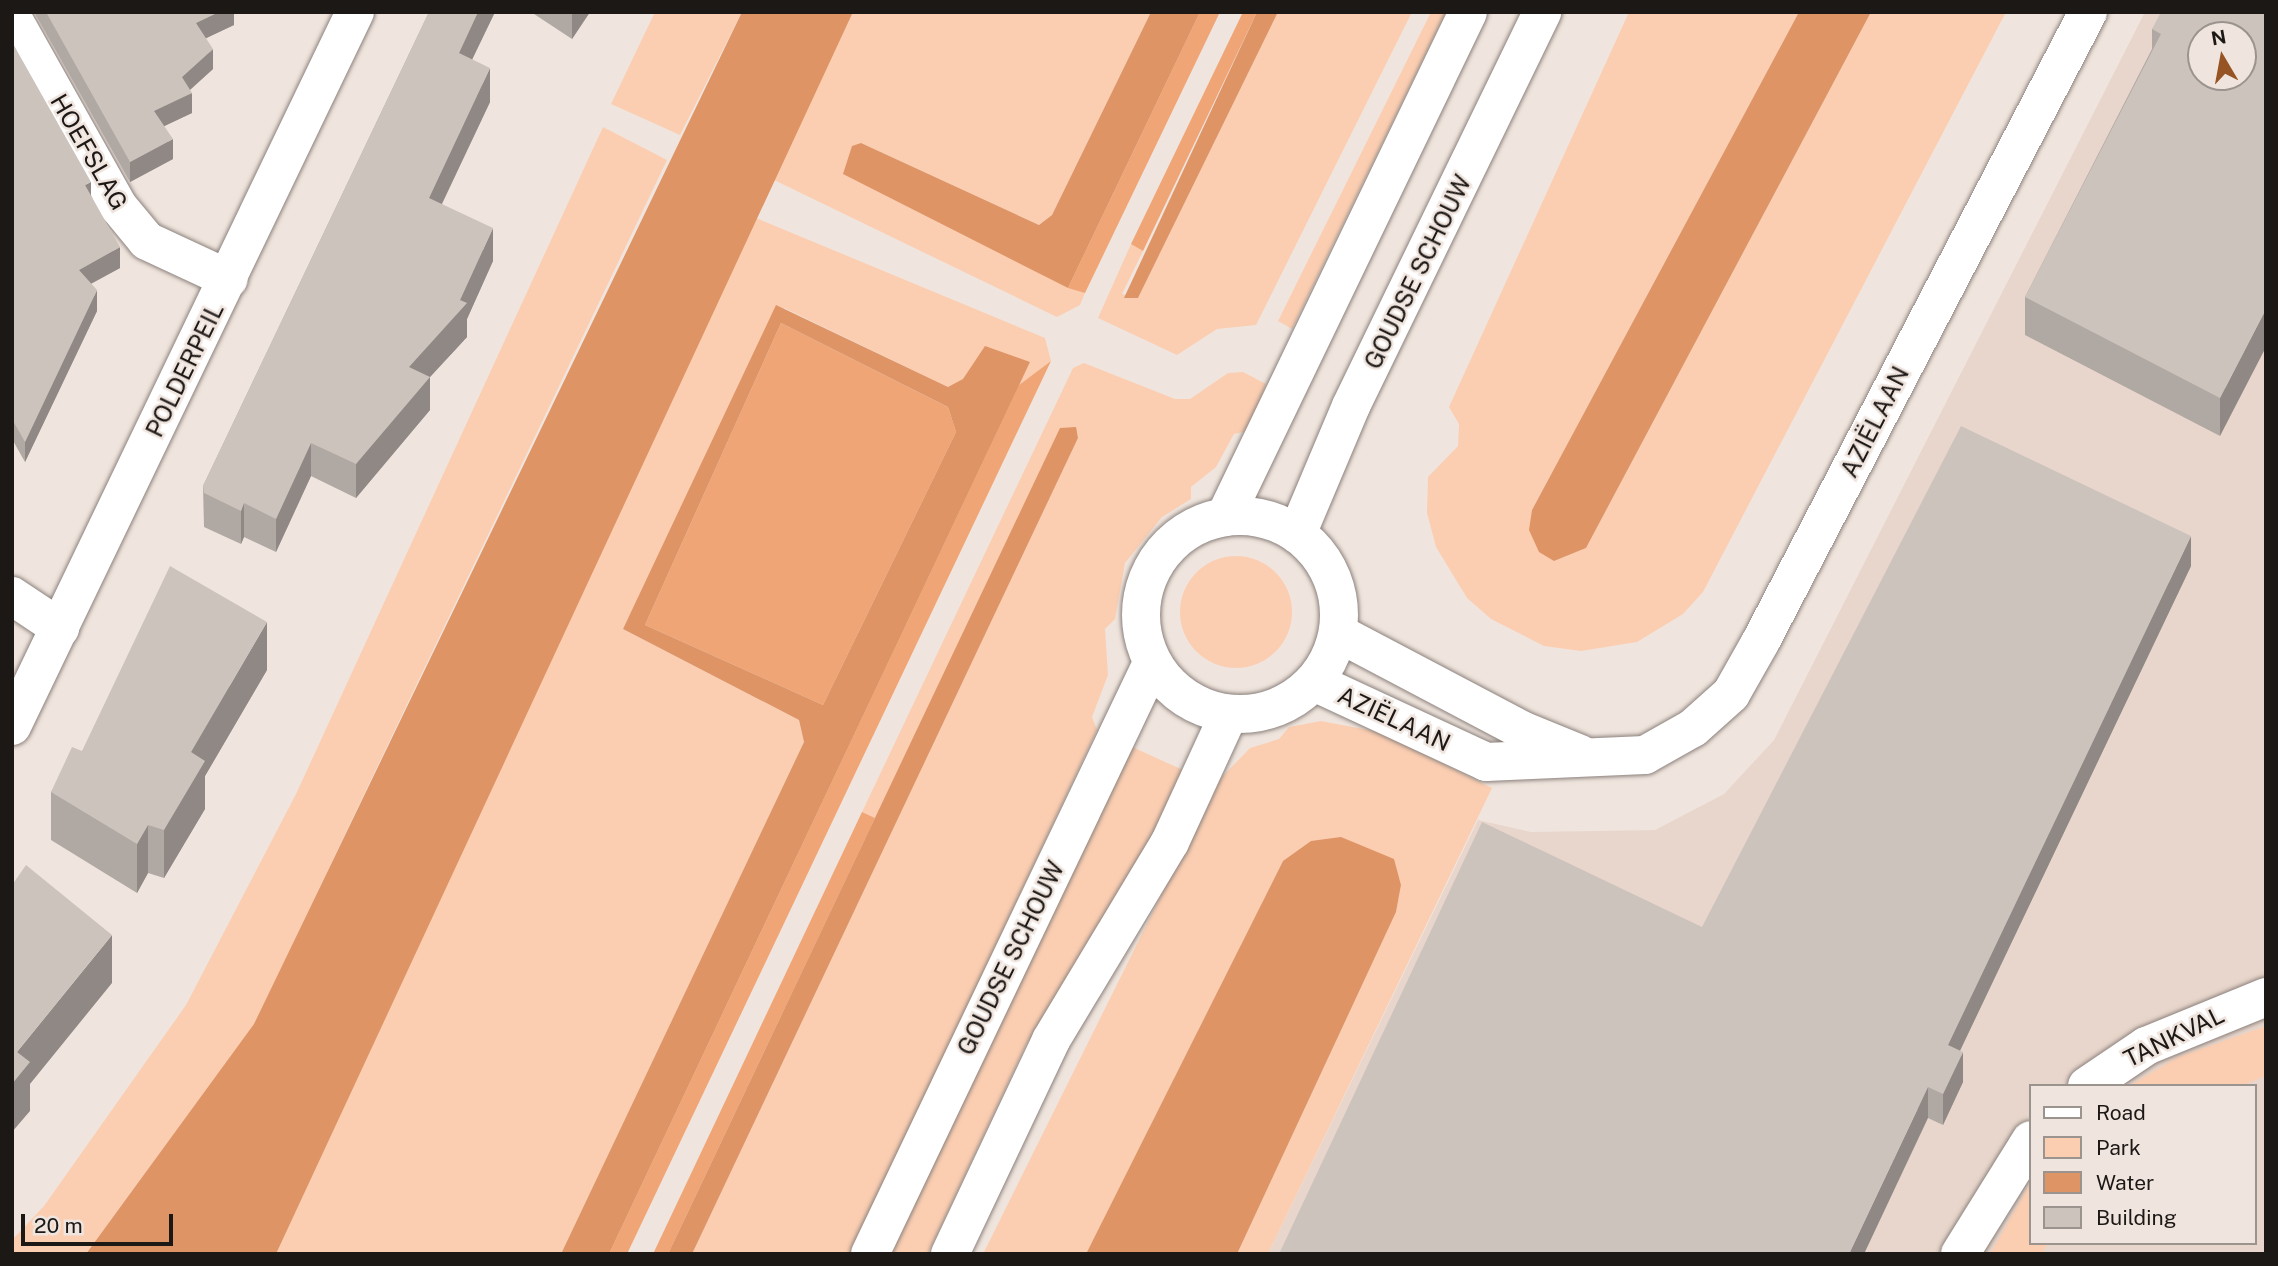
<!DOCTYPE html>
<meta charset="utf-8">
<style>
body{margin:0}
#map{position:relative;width:2278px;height:1266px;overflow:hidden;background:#f0e5de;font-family:"Public Sans",sans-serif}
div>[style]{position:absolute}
.built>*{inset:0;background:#e8d6cc}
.green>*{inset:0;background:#fbceb2}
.round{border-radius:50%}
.forest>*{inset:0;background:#efa575}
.water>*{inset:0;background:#de9465}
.roads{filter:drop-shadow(0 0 2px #8b817c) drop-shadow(0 0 2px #8b817c)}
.minor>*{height:38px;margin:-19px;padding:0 19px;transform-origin:19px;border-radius:19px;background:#fff}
.tertiary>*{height:38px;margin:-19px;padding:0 19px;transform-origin:19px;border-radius:19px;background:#fff}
.secondary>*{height:38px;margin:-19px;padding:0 19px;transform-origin:19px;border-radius:19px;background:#fff}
.secondary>.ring{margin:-19px;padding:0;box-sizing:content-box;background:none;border:38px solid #fff;border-radius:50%}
.wall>*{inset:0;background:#b0a8a3}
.shaded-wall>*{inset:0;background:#908884}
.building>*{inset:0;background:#cdc3bd}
span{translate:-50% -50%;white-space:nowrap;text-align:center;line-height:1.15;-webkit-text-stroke:5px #f0e5de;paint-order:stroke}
.street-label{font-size:24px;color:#1c1816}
.frame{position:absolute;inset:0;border:14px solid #1c1816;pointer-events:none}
.legend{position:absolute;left:2029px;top:1084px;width:228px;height:161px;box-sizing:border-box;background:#f0e5de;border:2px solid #9b938e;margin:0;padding:9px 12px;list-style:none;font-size:21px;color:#1c1816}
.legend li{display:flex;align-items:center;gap:14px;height:35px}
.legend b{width:35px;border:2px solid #9b938e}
.north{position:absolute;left:2187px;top:21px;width:70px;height:70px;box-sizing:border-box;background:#f0e5de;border:2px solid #9b938e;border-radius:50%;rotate:350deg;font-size:19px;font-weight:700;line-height:28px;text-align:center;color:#1c1816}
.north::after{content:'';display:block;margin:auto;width:24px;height:32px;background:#965323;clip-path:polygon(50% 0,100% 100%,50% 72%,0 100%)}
.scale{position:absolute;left:21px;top:1214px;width:152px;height:32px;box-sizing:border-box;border:4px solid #1c1816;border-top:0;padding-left:9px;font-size:21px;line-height:24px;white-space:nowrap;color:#1c1816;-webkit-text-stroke:5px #f0e5de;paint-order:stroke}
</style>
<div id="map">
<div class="built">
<div style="clip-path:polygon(evenodd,2145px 12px,2266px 12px,2266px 1254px,1268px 1254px,1478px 820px,1531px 832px,1655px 830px,1724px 794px,1774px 740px,2145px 12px,2201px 35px,2243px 35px,2243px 77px,2201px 77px,2201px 35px,2145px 12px,2031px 1086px,2255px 1086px,2255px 1243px,2031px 1243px,2031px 1086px)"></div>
</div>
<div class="green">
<div style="clip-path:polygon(655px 12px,742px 12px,680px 135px,611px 104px)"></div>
<div style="clip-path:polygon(853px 12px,1151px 12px,1052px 215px,1039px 225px,861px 143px,1052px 280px,1085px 293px,1080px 305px,1057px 317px,774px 180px)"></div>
<div style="clip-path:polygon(1278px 12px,1412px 12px,1256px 325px,1217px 329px,1177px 355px,1098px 318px,1131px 244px,1143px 251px,1122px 294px,1138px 298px)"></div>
<div style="clip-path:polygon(1431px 12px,1446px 12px,1292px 329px,1278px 321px)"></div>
<div style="clip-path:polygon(1629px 12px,1799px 12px,1532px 510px,1554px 561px,1586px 548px,1871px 12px,2006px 12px,1703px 592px,1683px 614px,1637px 642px,1581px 651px,1544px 646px,1491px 619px,1467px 598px,1436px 547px,1427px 513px,1428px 477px,1458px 446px,1459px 424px,1449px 407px)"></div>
<div style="clip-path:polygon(603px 127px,667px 160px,254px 1025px,86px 1254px,12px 1254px,12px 1240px,44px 1206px,186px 1005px,296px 794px)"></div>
<div style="clip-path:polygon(756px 218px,1045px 338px,1051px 361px,1019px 385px,1030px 362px,948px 387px,784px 308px,623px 629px,799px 720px,804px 742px,561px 1254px,276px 1254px)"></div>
<div style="clip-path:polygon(1084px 363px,1175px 399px,1190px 399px,1228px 373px,1243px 372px,1266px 384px,1248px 431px,1234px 434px,1216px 467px,1191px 487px,1191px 499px,1162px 517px,1125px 563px,1115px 619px,1105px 629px,1108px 675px,1092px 717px,1097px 730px,851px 1254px,692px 1254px,1078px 438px,1075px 428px,875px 818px,862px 812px,1073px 368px)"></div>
<div class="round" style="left:1180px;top:556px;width:112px;height:112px"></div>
<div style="clip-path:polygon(1321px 721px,1379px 732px,1492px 788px,1268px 1254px,1237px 1254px,1396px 912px,1401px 885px,1393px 859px,1283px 861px,1086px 1254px,983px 1254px,1218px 781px,1250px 748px,1279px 739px,1289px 727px)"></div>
<div style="clip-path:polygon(1128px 745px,1185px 771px,1148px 848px,1026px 1045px,928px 1254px,888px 1254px)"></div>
<div style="clip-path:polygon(2266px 1026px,2266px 1076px,2241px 1086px,2129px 1086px,2178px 1057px)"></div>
<div style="clip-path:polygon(2031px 1182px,2031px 1243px,2048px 1243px,2042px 1254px,1990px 1254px)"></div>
</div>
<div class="forest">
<div style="clip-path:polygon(1200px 12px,1220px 12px,1085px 293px,1068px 288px)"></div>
<div style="clip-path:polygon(1243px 12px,1257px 12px,1143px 251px,1131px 244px)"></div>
<div style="clip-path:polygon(781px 323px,948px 407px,956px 432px,823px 705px,645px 625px)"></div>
<div style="clip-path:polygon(1051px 361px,627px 1254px,609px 1254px,1019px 385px)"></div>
<div style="clip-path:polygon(862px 812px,875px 818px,668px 1254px,653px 1254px)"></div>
</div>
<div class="water">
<div style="clip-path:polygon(742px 12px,853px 12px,276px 1254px,86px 1254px,254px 1024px)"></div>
<div style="clip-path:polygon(1151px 12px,1200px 12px,1068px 288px,843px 174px,852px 146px,861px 143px,1039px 225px,1052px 215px)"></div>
<div style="clip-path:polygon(1257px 12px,1278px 12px,1138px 298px,1124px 298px)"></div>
<div style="clip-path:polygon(1799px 12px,1871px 12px,1586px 548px,1554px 561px,1539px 552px,1529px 530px,1532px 510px)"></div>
<div style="clip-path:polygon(evenodd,776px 305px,948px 387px,963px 379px,985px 346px,1030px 362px,609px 1254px,561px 1254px,804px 742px,799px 720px,623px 629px,776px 305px,781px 323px,948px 407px,956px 432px,823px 705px,645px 625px,781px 323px)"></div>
<div style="clip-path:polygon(1076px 427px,1078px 438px,692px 1254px,668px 1254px,1060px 428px)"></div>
<div style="clip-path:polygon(1341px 837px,1394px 859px,1401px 885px,1396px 912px,1237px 1254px,1086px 1254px,1283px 861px,1311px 841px)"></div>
</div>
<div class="roads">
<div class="minor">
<div style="left:12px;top:17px;width:217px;rotate:60.7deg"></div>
<div style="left:118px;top:206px;width:45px;rotate:50.4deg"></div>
<div style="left:147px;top:241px;width:90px;rotate:24.9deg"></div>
<div style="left:12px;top:596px;width:58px;rotate:33.7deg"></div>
<div style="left:12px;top:726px;width:792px;rotate:-64.34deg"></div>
<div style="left:2087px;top:1086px;width:71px;rotate:-34.1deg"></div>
<div style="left:2146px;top:1046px;width:130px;rotate:-22.2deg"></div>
<div style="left:1960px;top:1254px;width:134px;rotate:-58.1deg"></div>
</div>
<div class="tertiary">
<div style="left:1338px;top:633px;width:210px;rotate:27.8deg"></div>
<div style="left:1524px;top:731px;width:61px;rotate:22.3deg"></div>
<div style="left:1314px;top:682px;width:190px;rotate:24.9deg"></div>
<div style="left:1486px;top:762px;width:159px;rotate:-2.5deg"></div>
<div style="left:1645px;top:755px;width:55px;rotate:-29.4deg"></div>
<div style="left:1693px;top:728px;width:51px;rotate:-41.8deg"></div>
<div style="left:1731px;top:694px;width:61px;rotate:-60.5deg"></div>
<div style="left:1761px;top:641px;width:709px;rotate:-62.53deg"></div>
</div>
<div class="secondary">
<div class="ring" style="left:1141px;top:516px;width:160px;height:160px"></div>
<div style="left:1225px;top:517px;width:560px;rotate:-64.3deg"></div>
<div style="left:1297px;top:534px;width:139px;rotate:-67.1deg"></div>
<div style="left:1351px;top:406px;width:438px;rotate:-64.1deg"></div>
<div style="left:870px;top:1254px;width:655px;rotate:-64.49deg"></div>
<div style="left:950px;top:1254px;width:237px;rotate:-64.7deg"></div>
<div style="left:1051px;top:1040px;width:231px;rotate:-59deg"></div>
<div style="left:1170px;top:842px;width:141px;rotate:-65.3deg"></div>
</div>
</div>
<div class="wall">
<div style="clip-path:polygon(34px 12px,234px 12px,234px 25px,206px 38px,213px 69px,190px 90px,192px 113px,164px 126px,173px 159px,130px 182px)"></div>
<div style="clip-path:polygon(429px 12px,495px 12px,472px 59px,490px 102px,442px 204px,493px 261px,467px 319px,467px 337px,430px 377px,430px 410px,356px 498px,311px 476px,276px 552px,244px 537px,241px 544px,204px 527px,203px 486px)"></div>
<div style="clip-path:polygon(531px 12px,590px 12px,572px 39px)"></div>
<div style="clip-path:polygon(2266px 12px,2220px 436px,2025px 335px,2025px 297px,2152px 49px,2152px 29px)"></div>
<div style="clip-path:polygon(12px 42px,91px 195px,120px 268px,91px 284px,97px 311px,25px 462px,12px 439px)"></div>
<div style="clip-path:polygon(2191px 566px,1960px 1050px,1963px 1082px,1943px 1125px,1928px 1118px,1702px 927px)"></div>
<div style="clip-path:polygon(267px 670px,205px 776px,205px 809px,164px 878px,148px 873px,137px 893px,51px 840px,51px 792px,82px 751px)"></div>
</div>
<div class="shaded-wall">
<div style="clip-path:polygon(219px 12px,234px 12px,234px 25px,196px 43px,196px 23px)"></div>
<div style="clip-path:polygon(478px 12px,495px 12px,459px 87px,459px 53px)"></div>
<div style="clip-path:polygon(572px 12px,590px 12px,572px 39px)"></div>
<div style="clip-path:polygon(213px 49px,213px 69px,182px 97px,192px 93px,192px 113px,154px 131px,154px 111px,182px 77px)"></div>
<div style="clip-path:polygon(490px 68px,490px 102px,429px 231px,429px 198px)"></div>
<div style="clip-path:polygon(173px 139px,173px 159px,130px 182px,130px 162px)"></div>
<div style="clip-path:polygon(91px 182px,91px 202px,85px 185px)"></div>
<div style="clip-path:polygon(493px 228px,493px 261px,467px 319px,467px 337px,430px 377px,430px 410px,356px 498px,356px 464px,409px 367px,460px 300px)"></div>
<div style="clip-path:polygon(120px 247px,120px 268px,79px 290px,79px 270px)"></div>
<div style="clip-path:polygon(97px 290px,97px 311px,25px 462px,25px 442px)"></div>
<div style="clip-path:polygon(2266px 309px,2266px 347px,2220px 436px,2220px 398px)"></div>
<div style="clip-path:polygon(311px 443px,311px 476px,276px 552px,276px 519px)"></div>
<div style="clip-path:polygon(244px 503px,244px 537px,241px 544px,241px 511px)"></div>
<div style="clip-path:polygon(2191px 536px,2191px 566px,1948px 1076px,1948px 1045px)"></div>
<div style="clip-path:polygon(267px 622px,267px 670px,205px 776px,205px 809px,164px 878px,164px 830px,191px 752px)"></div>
<div style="clip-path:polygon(148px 825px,148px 873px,137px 893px,137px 844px)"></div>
<div style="clip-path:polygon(112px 935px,112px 983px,30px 1084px,30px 1111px,12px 1132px,12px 1084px,17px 1052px)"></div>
<div style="clip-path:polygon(1963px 1052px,1963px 1082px,1943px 1125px,1943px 1094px)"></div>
<div style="clip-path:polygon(1928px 1087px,1928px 1118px,1864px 1254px,1849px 1254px)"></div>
</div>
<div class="building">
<div style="clip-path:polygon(46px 12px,219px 12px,196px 23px,213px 49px,182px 77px,192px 93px,154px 111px,173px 139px,130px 162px)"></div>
<div style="clip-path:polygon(429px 12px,478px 12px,459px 53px,490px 68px,429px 198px,493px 228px,460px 300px,467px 303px,409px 367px,430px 377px,356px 464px,311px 443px,276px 519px,244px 503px,241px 511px,204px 493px,203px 486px)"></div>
<div style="clip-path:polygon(evenodd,2161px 12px,2266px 12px,2266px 309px,2220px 398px,2025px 297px,2161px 34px,2152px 29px,2161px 12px,2201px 35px,2243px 35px,2243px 77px,2201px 77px,2201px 35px)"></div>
<div style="clip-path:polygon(12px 42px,91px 182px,85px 185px,120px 247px,79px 270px,97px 290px,25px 442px,12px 419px)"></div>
<div style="clip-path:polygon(1961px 426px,2191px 536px,1948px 1045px,1963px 1052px,1943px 1094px,1928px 1087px,1849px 1254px,1279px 1254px,1482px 822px,1702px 927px)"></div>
<div style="clip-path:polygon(170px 566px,267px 622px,191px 752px,205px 761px,164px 830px,148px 825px,137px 844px,51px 792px,72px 747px,82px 751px)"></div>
<div style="clip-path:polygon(26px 865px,112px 935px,17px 1052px,30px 1062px,12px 1084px,12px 885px)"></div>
</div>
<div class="street-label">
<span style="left:89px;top:152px;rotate:60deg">HOEFSLAG</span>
<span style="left:1418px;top:272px;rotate:-64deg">GOUDSE SCHOUW</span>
<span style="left:185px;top:370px;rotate:-64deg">POLDERPEIL</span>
<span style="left:1875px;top:422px;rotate:-63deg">AZIËLAAN</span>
<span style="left:1394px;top:719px;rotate:25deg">AZIËLAAN</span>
<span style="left:1011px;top:958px;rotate:-64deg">GOUDSE SCHOUW</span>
<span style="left:2174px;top:1037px;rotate:-26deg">TANKVAL</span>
</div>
<div class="frame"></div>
<ul class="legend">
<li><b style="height:9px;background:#fff"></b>Road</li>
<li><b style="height:19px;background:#fbceb2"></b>Park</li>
<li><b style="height:19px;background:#de9465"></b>Water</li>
<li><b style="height:19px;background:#cdc3bd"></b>Building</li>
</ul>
<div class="north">N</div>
<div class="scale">20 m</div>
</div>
